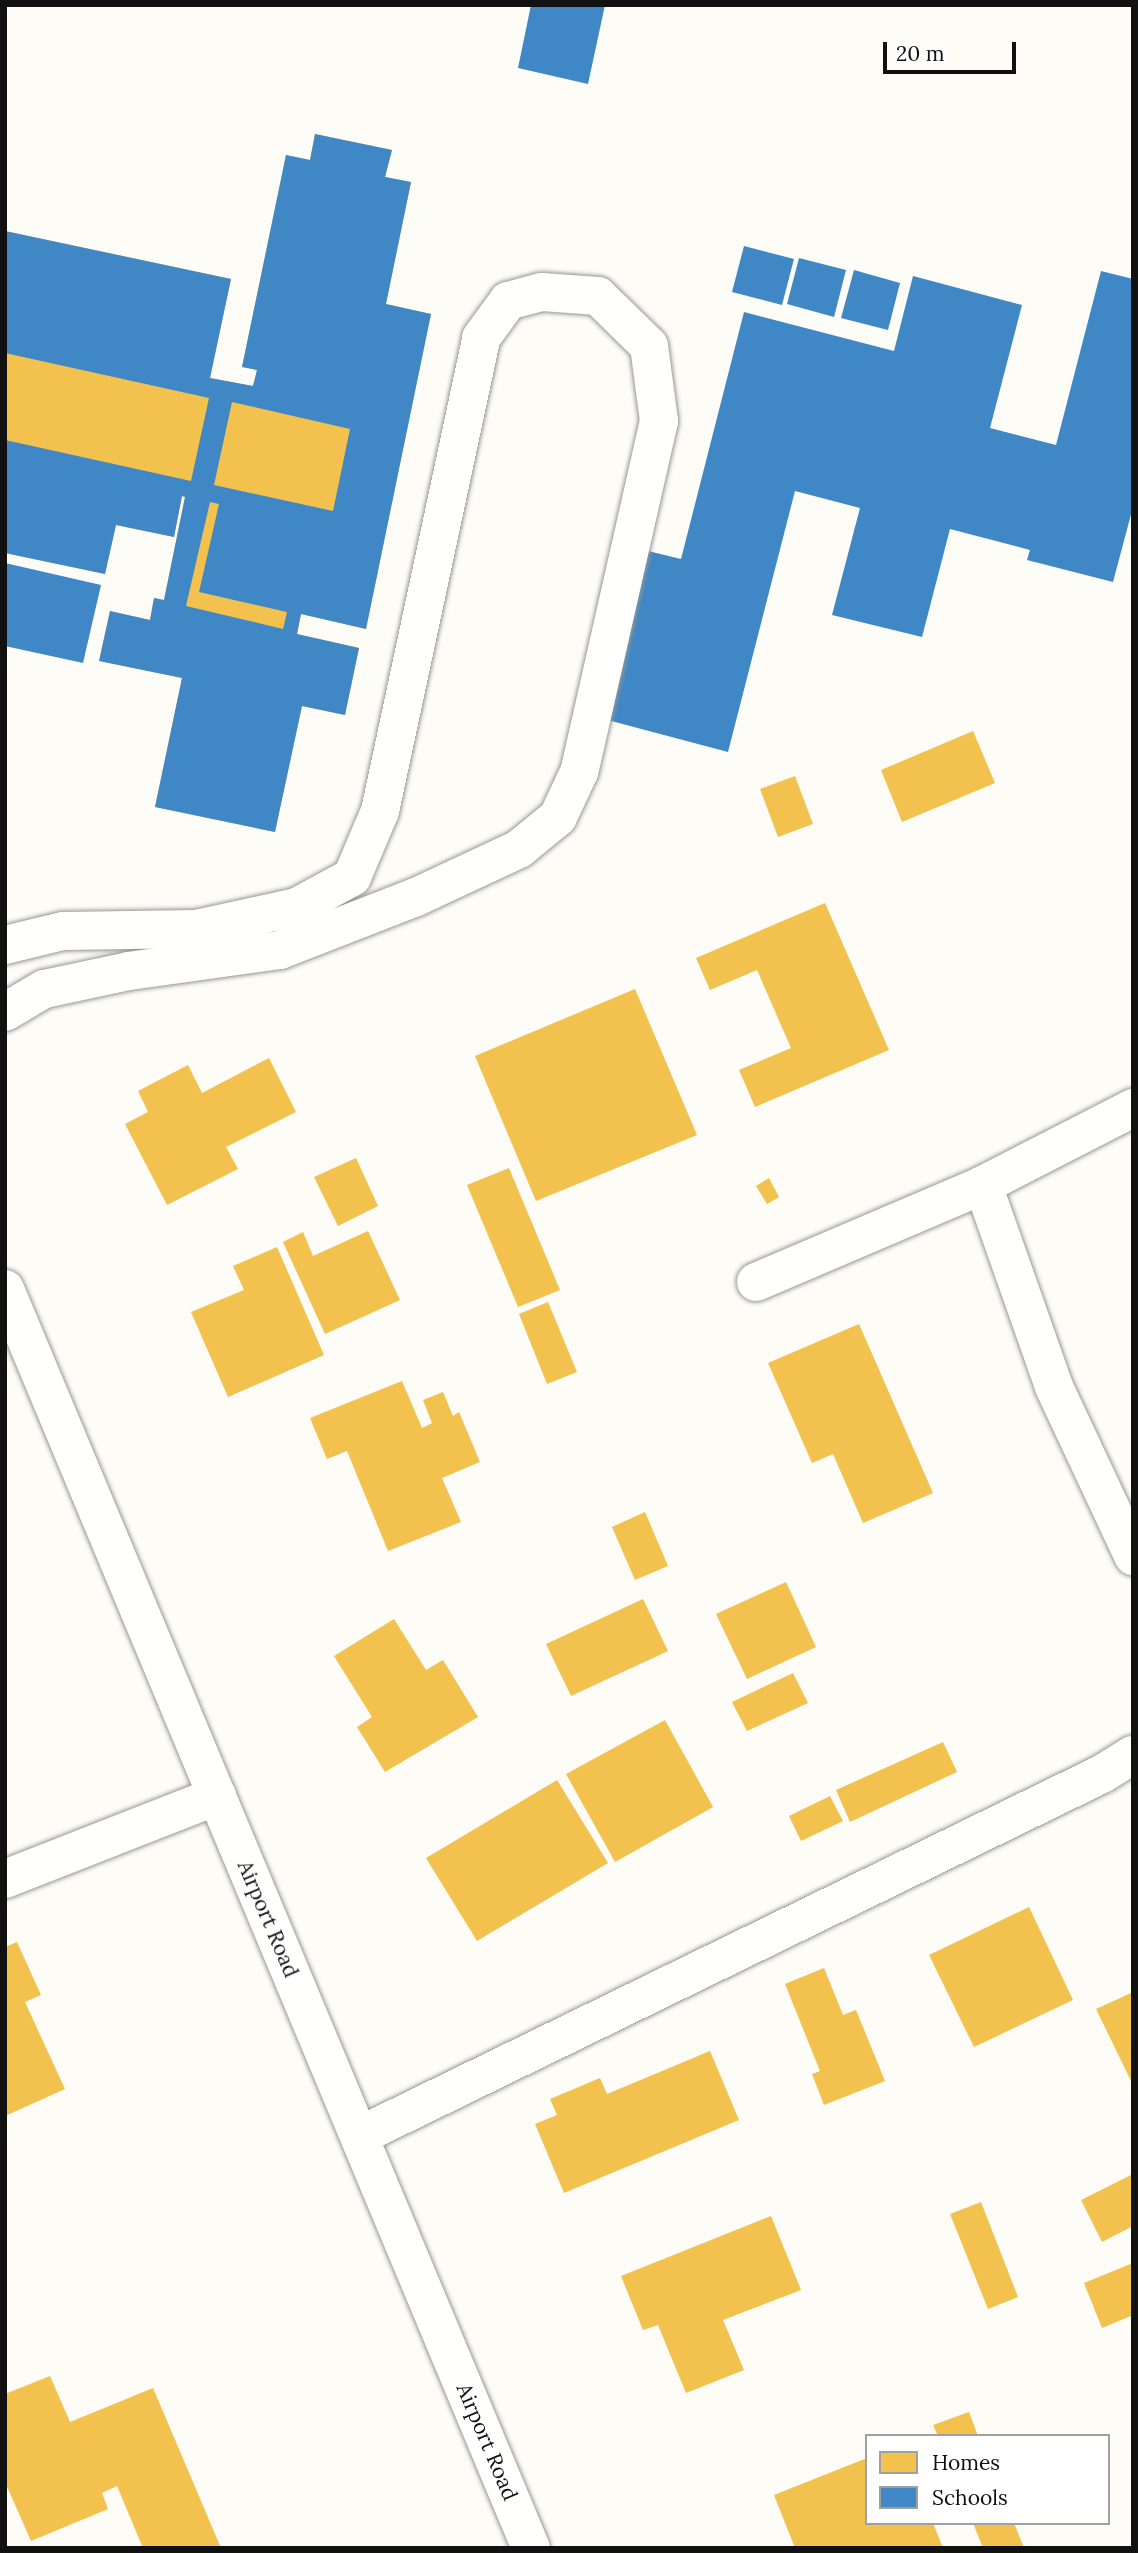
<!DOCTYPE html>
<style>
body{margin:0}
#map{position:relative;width:1138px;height:2553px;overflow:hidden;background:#fdfcf7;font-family:Lora,serif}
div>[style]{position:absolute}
.homes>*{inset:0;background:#f2c14e}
.schools>*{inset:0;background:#3f88c5}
.roads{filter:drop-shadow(0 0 2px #979795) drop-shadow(0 0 2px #979795)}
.minor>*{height:38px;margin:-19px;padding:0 19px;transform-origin:19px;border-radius:19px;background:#fffffe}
span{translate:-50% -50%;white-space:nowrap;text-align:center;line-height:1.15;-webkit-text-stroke:7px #fff;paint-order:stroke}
.street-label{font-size:21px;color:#111}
.frame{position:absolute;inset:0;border:7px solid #111;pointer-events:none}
.legend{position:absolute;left:865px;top:2434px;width:245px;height:91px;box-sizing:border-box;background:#fff;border:2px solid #a0a0a0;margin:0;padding:9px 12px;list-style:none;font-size:21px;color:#111}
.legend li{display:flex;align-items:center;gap:14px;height:35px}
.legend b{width:35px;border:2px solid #a0a0a0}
.scale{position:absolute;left:883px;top:42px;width:133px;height:32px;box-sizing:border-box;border:4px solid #111;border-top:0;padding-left:9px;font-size:21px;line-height:24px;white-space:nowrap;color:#111;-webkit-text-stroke:5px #fff;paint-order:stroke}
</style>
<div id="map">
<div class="homes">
<div style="clip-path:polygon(315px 134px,392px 150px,385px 177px,411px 182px,386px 304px,431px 314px,366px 629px,301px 614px,297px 634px,359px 648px,345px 715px,302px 706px,275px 832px,155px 807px,182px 678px,99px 661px,110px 611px,150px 620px,154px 598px,164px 600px,185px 497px,182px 496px,174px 537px,116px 525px,105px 574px,5px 553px,5px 231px,231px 279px,210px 378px,253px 386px,257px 370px,242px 367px,286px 155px,310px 160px)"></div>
<div style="clip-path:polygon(973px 731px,995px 783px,902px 822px,881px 770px)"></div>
<div style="clip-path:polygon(795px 776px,813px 824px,778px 837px,760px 789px)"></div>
<div style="clip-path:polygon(825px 903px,889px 1050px,755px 1107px,739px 1070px,791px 1048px,757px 970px,710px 990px,696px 958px)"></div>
<div style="clip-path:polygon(635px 989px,697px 1135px,536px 1201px,475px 1056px)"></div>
<div style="clip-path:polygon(269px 1058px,296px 1112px,226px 1147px,238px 1169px,167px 1205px,125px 1124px,148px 1112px,138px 1091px,188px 1065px,202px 1093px)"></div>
<div style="clip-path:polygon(356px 1158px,378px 1206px,338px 1226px,314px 1177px)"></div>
<div style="clip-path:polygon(509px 1168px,560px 1290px,518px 1307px,467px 1185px)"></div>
<div style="clip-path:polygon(769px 1178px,779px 1197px,767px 1204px,756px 1186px)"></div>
<div style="clip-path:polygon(368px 1231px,400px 1300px,325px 1334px,283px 1242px,303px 1232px,313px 1256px)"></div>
<div style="clip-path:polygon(277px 1247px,324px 1355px,228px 1397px,191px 1312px,244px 1290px,233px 1266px)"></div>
<div style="clip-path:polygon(548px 1302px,577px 1372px,547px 1384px,519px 1314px)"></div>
<div style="clip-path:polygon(859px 1324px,933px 1493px,863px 1523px,833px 1454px,812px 1463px,768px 1363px)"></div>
<div style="clip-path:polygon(402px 1381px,422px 1428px,432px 1423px,423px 1400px,443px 1392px,453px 1416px,459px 1412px,480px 1462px,442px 1478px,461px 1522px,388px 1551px,347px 1451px,327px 1459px,310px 1418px)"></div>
<div style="clip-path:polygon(645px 1512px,668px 1566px,635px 1580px,612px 1527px)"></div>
<div style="clip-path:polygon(786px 1582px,816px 1647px,747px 1679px,716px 1614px)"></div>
<div style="clip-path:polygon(643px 1599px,668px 1651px,571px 1696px,546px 1644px)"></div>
<div style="clip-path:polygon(394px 1619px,426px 1670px,443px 1660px,478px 1717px,385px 1772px,357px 1727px,372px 1717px,334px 1656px)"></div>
<div style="clip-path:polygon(793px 1673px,808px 1703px,747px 1731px,732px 1702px)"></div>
<div style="clip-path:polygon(665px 1720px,713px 1807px,615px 1862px,566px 1774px)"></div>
<div style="clip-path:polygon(943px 1742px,957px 1772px,850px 1822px,836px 1790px)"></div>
<div style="clip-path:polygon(557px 1780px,608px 1863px,477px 1941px,426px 1858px)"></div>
<div style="clip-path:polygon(830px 1796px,843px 1821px,801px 1841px,789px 1816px)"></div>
<div style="clip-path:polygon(1029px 1907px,1073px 2000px,974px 2047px,929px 1955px)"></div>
<div style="clip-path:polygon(17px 1942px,41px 1995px,25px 2002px,65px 2089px,5px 2116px,5px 1947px)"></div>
<div style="clip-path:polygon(824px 1968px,843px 2015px,856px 2010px,885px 2081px,824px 2105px,812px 2074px,820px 2071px,785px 1984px)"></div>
<div style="clip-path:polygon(1131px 1993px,1133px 1998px,1133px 2085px,1096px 2009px)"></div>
<div style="clip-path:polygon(710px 2051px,739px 2120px,564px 2193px,535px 2124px,557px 2115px,550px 2099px,600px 2078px,607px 2094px)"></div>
<div style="clip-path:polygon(1133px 2174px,1133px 2226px,1102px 2242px,1081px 2200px)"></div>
<div style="clip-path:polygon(981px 2202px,1018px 2297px,988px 2309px,950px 2214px)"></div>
<div style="clip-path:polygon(771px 2216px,801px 2290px,723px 2320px,744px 2370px,686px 2393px,658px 2325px,643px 2330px,621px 2276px)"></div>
<div style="clip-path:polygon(1133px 2263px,1133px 2315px,1102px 2328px,1084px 2283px)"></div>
<div style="clip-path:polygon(50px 2376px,70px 2422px,153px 2388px,221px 2548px,143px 2548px,117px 2486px,102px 2493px,108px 2509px,31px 2541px,5px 2482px,5px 2394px)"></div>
<div style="clip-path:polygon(969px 2412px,978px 2436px,938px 2436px,933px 2425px)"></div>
<div style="clip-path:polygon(867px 2458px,867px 2523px,933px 2523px,943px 2548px,795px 2548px,774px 2495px)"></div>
<div style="clip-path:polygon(973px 2523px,1014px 2523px,1024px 2548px,983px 2548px)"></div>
</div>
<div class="schools">
<div style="clip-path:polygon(531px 5px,605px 5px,588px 84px,518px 68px)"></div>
<div style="clip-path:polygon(evenodd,315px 134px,392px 150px,385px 177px,411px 182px,386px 304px,431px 314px,366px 629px,301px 614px,297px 634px,359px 648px,345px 715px,302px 706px,275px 832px,155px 807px,182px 678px,99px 661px,110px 611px,150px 620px,154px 598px,164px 600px,185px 497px,182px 496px,174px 537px,116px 525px,105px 574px,5px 553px,5px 440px,191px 481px,209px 398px,5px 353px,5px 231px,231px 279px,210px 378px,253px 386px,257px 370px,242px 367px,286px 155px,310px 160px,315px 134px,232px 402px,350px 429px,333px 511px,214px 485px,232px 402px,315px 134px,210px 502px,219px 504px,199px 592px,287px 612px,283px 629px,186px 606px,210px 502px)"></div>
<div style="clip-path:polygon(744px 246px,794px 259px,782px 305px,732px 292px)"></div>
<div style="clip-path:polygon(799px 258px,846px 270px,834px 317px,787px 304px)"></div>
<div style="clip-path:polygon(854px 270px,900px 283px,888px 330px,841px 318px)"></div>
<div style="clip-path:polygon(1101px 271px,1133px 279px,1133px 507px,1113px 582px,1027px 560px,1030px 550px,950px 529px,922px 637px,832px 615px,860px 508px,795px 491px,728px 752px,600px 718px,644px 550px,681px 559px,744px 312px,894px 351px,913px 276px,1022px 305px,990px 428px,1056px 445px)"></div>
<div style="clip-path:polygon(5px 563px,101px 585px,83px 663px,5px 646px)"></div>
</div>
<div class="roads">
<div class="minor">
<div style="left:5px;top:945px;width:60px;rotate:-13.6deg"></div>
<div style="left:63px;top:931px;width:133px;rotate:-0.9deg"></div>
<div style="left:196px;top:929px;width:103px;rotate:-12.3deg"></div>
<div style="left:297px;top:907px;width:63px;rotate:-28.6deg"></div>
<div style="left:352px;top:877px;width:72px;rotate:-67deg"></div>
<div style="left:380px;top:811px;width:484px;rotate:-77.9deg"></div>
<div style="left:481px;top:338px;width:46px;rotate:-53.9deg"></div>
<div style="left:508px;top:301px;width:35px;rotate:-15deg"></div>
<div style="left:542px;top:292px;width:56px;rotate:4.1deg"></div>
<div style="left:598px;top:296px;width:71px;rotate:44.4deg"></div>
<div style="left:649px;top:346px;width:76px;rotate:82.4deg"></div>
<div style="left:659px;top:421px;width:360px;rotate:102.8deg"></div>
<div style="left:579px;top:772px;width:50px;rotate:115deg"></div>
<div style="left:558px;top:817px;width:50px;rotate:140.6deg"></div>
<div style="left:519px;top:849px;width:114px;rotate:155deg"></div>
<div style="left:416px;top:897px;width:146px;rotate:158.7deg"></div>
<div style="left:280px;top:950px;width:152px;rotate:172.1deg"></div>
<div style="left:129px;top:971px;width:87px;rotate:168deg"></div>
<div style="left:44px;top:989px;width:45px;rotate:149.5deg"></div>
<div style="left:983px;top:1185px;width:214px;rotate:70.6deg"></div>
<div style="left:1054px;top:1387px;width:187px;rotate:64.9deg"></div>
<div style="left:756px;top:1282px;width:247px;rotate:-23.1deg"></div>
<div style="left:983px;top:1185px;width:169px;rotate:-27.2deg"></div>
<div style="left:5px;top:1289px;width:1364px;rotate:67.33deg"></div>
<div style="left:5px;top:1879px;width:228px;rotate:-21.4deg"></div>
<div style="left:359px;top:2136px;width:826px;rotate:-25.98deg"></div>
<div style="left:1102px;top:1774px;width:36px;rotate:-32deg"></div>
</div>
</div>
<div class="street-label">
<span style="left:268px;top:1919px;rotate:67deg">Airport Road</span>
<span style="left:487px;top:2442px;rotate:67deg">Airport Road</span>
</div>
<div class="frame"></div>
<ul class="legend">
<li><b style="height:19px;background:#f2c14e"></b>Homes</li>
<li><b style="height:19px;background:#3f88c5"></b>Schools</li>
</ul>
<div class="scale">20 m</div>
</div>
